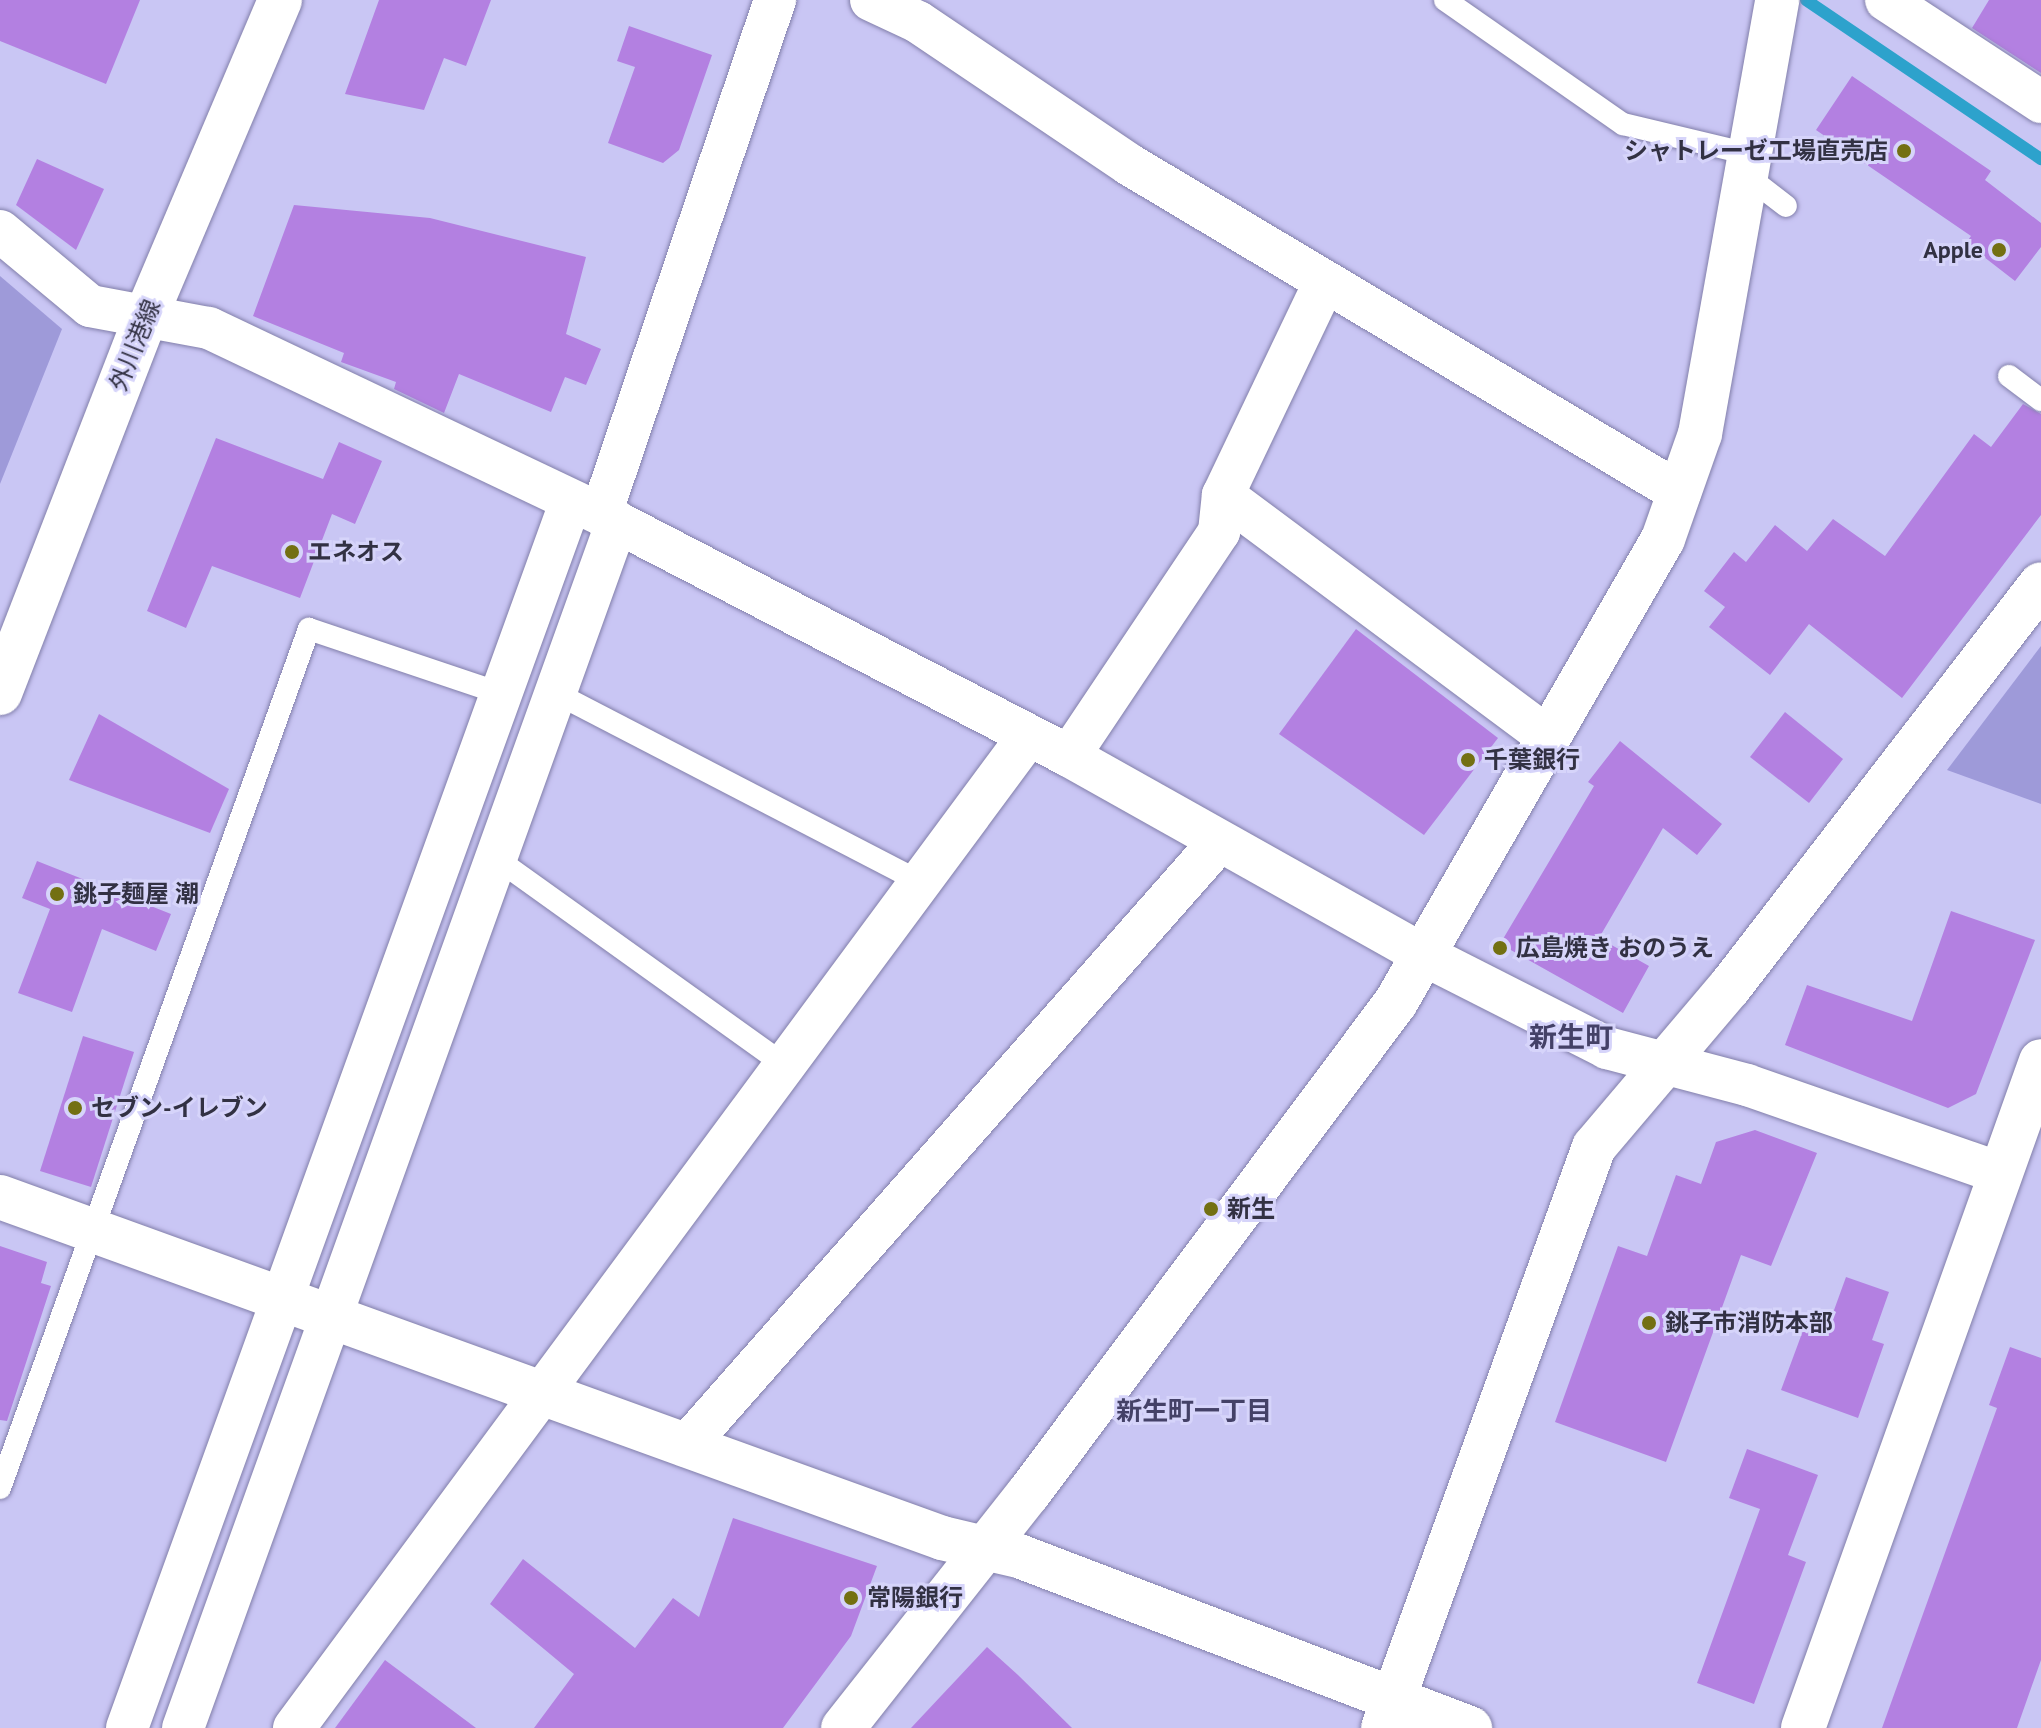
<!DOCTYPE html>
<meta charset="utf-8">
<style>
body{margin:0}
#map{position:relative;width:2041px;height:1728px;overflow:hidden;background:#c9c6f4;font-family:"PT Sans","Noto Sans JP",sans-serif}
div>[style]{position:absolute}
.green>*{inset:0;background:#9e9ad9}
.stream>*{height:12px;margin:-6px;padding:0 6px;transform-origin:6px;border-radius:6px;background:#2da2cc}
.building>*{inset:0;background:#b380e1}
.roads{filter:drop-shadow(0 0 2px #827faa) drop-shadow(0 0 2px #827faa)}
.lane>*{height:22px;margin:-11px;padding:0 11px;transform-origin:11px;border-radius:11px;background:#fff}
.street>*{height:42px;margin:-21px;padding:0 21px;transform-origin:21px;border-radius:21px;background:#fff}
.secondary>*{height:44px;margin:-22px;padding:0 22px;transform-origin:22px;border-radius:22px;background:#fff}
.dots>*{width:22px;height:22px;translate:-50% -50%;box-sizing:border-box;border:4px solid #d6d4fa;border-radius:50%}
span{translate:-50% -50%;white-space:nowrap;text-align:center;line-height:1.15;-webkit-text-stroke:6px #d6d4fa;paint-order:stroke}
.poi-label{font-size:24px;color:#323143;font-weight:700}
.right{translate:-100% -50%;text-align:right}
.left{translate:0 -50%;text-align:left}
.street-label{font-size:24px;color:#323143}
.neighbourhood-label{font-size:26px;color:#444167;font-weight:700}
.quarter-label{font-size:28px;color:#444167;font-weight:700}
</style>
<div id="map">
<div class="green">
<div style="clip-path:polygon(0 276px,62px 329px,0 484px)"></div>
<div style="clip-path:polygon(2041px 646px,2041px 804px,1947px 770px)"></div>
</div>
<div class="stream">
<div style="left:1806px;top:0;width:284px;rotate:34.1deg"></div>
</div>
<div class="building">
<div style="clip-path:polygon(0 0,140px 0,106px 84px,0 41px)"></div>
<div style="clip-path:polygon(379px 0,491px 0,466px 66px,444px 58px,424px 110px,345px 94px)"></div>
<div style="clip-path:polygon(1989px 0,2041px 0,2041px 73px,1972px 28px)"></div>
<div style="clip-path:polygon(629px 26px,712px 55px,679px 150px,663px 163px,608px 143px,635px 67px,617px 61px)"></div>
<div style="clip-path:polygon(1852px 76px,1991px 171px,1985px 180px,2041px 223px,2041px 247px,2015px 281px,1966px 243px,1971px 236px,1816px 130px)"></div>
<div style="clip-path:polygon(37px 159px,104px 189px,76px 250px,16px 205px)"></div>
<div style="clip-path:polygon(294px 205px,430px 218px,586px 257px,566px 334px,601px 349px,586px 385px,565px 377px,551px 412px,459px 374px,444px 413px,394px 389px,396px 382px,341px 362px,344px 353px,253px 316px)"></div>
<div style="clip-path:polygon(2023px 404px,2041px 414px,2041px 515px,1902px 698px,1809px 624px,1770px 675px,1709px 627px,1725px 607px,1704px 591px,1734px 552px,1746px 562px,1775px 525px,1807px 551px,1833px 519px,1885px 556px,1974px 434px,1991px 447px)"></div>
<div style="clip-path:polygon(216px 438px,323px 479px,339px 442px,382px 461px,355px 524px,332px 514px,300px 598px,212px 566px,186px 628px,147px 611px)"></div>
<div style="clip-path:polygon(1356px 629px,1498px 738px,1424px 835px,1279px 734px)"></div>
<div style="clip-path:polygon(1785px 712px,1843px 759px,1809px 803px,1750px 757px)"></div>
<div style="clip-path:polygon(99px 714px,229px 789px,210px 833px,69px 780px)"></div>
<div style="clip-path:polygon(1620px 741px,1722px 824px,1697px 855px,1663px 828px,1599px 938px,1649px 966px,1623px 1013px,1500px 944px,1594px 786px,1588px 782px)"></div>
<div style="clip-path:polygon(37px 861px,171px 914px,156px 951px,102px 929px,72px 1012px,18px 993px,50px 909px,22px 898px)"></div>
<div style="clip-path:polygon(1951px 911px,2035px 940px,1976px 1094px,1948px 1108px,1785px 1045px,1807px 985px,1912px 1021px)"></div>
<div style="clip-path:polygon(83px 1036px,134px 1052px,91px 1187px,40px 1171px)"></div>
<div style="clip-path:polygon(1755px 1130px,1817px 1153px,1771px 1266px,1741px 1255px,1666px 1462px,1555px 1422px,1618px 1246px,1647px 1256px,1676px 1175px,1701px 1184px,1716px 1142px)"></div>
<div style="clip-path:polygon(0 1246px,47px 1262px,41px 1283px,51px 1286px,7px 1421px,0 1420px)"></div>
<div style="clip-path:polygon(1846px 1277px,1889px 1292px,1872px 1340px,1884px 1344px,1858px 1418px,1781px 1390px,1808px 1317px,1829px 1324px)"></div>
<div style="clip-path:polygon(2010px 1347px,2041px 1358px,2041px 1660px,2017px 1728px,1882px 1728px,1997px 1408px,1989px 1405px)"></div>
<div style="clip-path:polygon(1747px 1449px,1818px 1475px,1788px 1555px,1806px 1562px,1754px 1704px,1697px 1683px,1760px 1509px,1729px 1498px)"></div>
<div style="clip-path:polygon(733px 1518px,877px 1566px,851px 1636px,783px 1728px,534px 1728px,574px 1674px,490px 1604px,523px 1559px,635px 1648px,673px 1598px,699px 1617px)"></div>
<div style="clip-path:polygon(987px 1647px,1018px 1675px,1072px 1728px,911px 1728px)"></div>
<div style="clip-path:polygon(385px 1660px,476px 1728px,335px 1728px)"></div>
</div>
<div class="roads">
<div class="lane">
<div style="left:1445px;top:0;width:217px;rotate:34.9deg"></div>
<div style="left:1623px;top:124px;width:130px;rotate:13.4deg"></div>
<div style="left:1747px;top:176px;width:49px;rotate:37.6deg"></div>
<div style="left:2009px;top:376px;width:40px;rotate:37deg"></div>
<div style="left:554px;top:692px;width:412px;rotate:27.4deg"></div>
<div style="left:497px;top:859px;width:357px;rotate:35.6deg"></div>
<div style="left:0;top:1488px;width:913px;rotate:-70.22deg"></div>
<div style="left:309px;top:629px;width:200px;rotate:18.6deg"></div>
</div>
<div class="street">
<div style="left:871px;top:0;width:52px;rotate:25.1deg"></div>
<div style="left:918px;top:22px;width:256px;rotate:34deg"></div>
<div style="left:1130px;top:165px;width:640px;rotate:30.81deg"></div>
<div style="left:1886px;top:0;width:186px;rotate:33.3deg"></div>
<div style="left:0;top:231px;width:117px;rotate:39.8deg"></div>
<div style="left:90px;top:306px;width:121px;rotate:10.5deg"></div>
<div style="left:209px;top:328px;width:434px;rotate:25.4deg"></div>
<div style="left:601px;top:514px;width:527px;rotate:27.34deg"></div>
<div style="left:1069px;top:756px;width:403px;rotate:29.3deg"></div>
<div style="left:1420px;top:953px;width:210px;rotate:26.9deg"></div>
<div style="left:1607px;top:1048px;width:145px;rotate:14.8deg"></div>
<div style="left:1747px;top:1085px;width:268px;rotate:19.2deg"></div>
<div style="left:1223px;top:495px;width:402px;rotate:36.7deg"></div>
<div style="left:601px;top:514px;width:543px;rotate:-71.3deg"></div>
<div style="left:1069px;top:756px;width:270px;rotate:-56.2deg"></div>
<div style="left:1219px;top:532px;width:37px;rotate:-84deg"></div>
<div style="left:1223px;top:495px;width:235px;rotate:-64.5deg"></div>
<div style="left:686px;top:1446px;width:804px;rotate:-48.58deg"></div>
<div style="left:127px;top:1728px;width:1305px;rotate:-70.11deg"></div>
<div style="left:183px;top:1728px;width:1282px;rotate:-70.21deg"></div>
<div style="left:294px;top:1728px;width:1235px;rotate:-53.49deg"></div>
</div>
<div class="secondary">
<div style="left:0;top:693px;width:404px;rotate:-68.8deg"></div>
<div style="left:146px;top:316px;width:343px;rotate:-67deg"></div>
<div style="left:0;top:1197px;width:1002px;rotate:19.9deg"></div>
<div style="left:942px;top:1538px;width:79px;rotate:13.2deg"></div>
<div style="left:1019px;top:1556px;width:483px;rotate:20.9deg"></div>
<div style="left:843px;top:1728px;width:298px;rotate:-51.7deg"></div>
<div style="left:1028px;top:1494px;width:614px;rotate:-53.2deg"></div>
<div style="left:1396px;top:1002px;width:534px;rotate:-60.03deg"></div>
<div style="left:1663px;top:539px;width:111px;rotate:-70.6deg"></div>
<div style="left:1700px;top:434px;width:441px;rotate:-79.9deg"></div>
<div style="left:1383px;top:1728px;width:618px;rotate:-70.04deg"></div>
<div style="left:1594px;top:1147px;width:209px;rotate:-49.7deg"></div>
<div style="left:1729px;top:988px;width:510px;rotate:-52.32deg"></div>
<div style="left:1803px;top:1728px;width:708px;rotate:-70.36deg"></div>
</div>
</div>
<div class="dots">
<div style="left:1904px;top:151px;background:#737012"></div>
<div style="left:1999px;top:250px;background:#737012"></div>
<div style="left:292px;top:552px;background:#737012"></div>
<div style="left:1468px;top:760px;background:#737012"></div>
<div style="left:57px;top:894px;background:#737012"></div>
<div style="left:1500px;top:948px;background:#737012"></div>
<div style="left:75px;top:1108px;background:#737012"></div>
<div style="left:1211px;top:1209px;background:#737012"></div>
<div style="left:1649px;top:1323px;background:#737012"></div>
<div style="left:851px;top:1598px;background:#737012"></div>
</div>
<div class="poi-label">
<span class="right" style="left:1888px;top:151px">シャトレーゼ工場直売店</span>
<span class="right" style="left:1983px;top:250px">Apple</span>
<span class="left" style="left:308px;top:552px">エネオス</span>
<span class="left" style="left:1484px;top:760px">千葉銀行</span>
<span class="left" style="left:73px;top:894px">銚子麺屋 潮</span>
<span class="left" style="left:1516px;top:948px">広島焼き おのうえ</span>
<span class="left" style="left:91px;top:1108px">セブン-イレブン</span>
<span class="left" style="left:1227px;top:1209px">新生</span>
<span class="left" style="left:1665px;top:1323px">銚子市消防本部</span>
<span class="left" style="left:867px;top:1598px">常陽銀行</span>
</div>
<div class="street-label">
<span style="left:135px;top:345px;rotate:-68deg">外川港線</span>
</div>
<div class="neighbourhood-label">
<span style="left:1194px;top:1411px">新生町一丁目</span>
</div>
<div class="quarter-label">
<span style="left:1571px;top:1037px">新生町</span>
</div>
</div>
